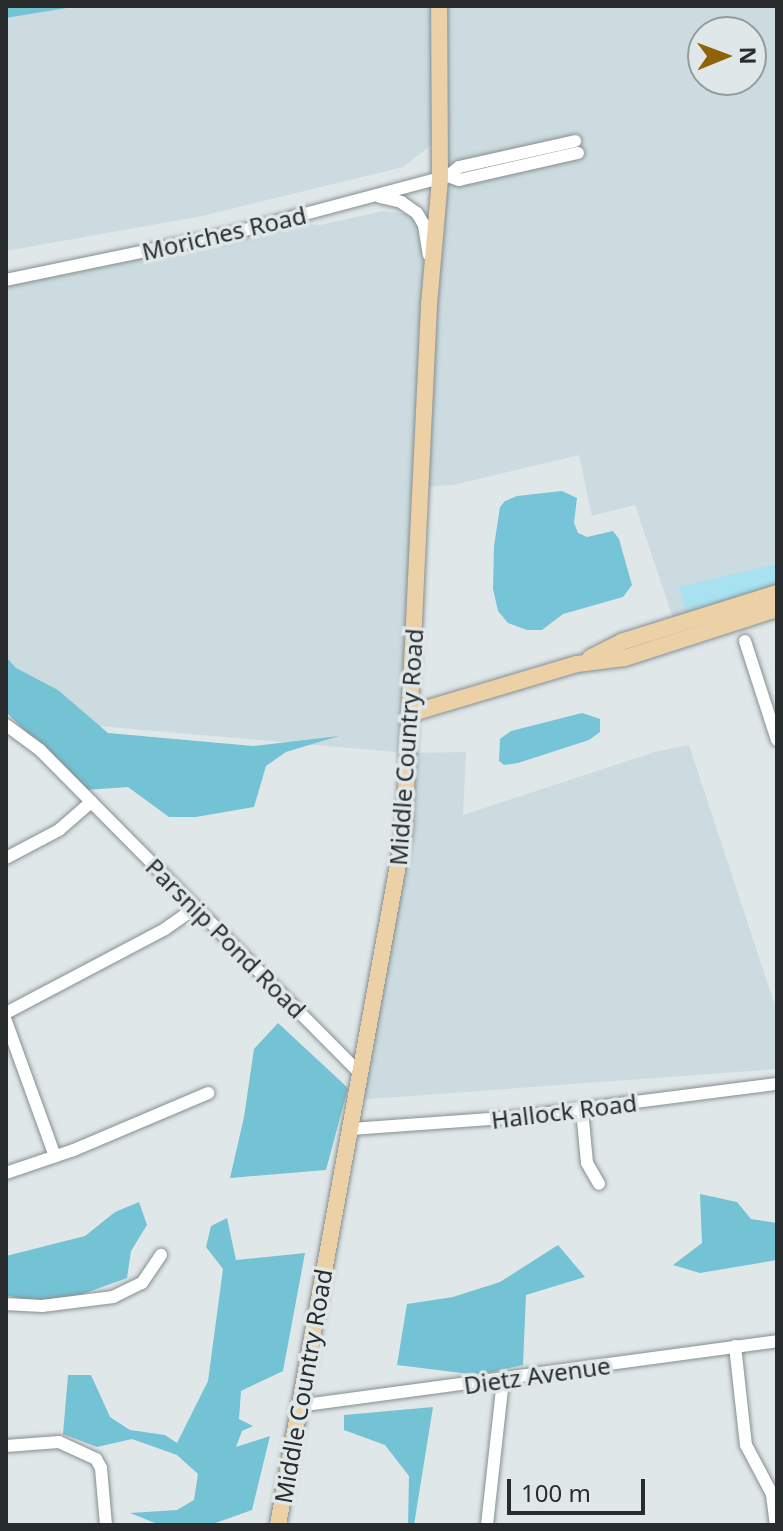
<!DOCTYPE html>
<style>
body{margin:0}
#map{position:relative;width:783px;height:1531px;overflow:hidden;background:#dfe7e9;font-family:"Noto Sans",sans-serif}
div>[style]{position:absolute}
.built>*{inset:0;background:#cbdbdf}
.green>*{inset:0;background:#a8e1ef}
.forest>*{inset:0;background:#74c3d5}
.water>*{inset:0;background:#75c4d7}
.roads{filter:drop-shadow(0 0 2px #878e90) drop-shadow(0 0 2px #878e90)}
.minor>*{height:12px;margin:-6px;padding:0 6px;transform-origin:6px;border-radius:6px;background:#fff}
.major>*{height:16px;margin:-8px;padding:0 8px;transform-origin:8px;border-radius:8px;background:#ecd1a7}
span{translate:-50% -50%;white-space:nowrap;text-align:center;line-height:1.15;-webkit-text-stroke:7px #dfe7e9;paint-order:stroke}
.street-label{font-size:24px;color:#292c2d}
.frame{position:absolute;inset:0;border:8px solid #292c2d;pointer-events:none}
.north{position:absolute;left:687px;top:16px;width:80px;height:80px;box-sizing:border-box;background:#dfe7e9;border:2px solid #969c9e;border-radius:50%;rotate:89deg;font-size:22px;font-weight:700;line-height:32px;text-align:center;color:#292c2d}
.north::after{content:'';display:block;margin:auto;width:28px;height:36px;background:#8e6309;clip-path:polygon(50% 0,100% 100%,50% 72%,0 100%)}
.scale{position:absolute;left:507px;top:1479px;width:138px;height:36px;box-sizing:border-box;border:4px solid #292c2d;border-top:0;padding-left:10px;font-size:24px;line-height:28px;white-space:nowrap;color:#292c2d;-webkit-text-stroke:6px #dfe7e9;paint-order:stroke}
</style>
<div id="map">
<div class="built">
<div style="clip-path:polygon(evenodd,79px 6px,777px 6px,777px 609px,680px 639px,635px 505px,592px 516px,579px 455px,453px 485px,421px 487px,408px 753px,466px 752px,463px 815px,655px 752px,689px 745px,777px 1012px,777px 1069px,356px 1100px,386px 937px,407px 753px,31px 720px,6px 697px,6px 277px,280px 222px,320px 225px,383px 211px,413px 215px,435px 228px,439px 139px,403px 167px,202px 216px,6px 251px,6px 18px,79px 6px,703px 32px,751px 32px,751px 80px,703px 80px,703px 32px)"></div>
</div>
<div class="green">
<div style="clip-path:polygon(777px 564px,777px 585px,689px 611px,685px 609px,679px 587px)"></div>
</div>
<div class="forest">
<div style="clip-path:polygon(6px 6px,79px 6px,6px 18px)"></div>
<div style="clip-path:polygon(6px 657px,16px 668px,58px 690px,108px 733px,253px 746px,339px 736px,286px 752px,266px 766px,254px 807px,196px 817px,169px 817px,128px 787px,85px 790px,6px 712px)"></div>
<div style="clip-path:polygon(278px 1023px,348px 1088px,326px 1170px,230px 1178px,244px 1117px,254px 1049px)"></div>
<div style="clip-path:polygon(700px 1194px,737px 1202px,751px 1219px,777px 1223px,777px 1260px,700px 1273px,673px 1265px,702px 1243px)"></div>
<div style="clip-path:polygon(139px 1202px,147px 1225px,131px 1251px,127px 1278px,77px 1296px,34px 1302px,6px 1295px,6px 1256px,85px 1236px,115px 1212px)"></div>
<div style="clip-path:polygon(227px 1218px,236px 1260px,305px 1253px,283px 1371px,241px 1391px,239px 1419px,253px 1426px,242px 1431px,236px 1447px,270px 1436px,252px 1510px,210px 1525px,160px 1525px,130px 1513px,177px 1510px,194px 1500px,198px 1474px,177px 1455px,132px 1439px,97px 1447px,63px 1434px,68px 1375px,91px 1375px,110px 1417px,130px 1430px,165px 1435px,177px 1443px,208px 1381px,223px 1269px,206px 1247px,211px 1226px)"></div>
<div style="clip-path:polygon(558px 1245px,585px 1277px,526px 1295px,523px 1365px,478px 1375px,397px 1365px,407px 1304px,453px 1297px,500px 1282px)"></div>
<div style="clip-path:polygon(433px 1407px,414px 1525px,408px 1525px,409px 1476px,385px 1445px,344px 1430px,344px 1415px)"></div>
</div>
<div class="water">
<div style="clip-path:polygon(562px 491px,577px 498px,574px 523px,578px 533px,587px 537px,613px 531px,619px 539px,632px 585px,623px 597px,563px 614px,542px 630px,527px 630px,508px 623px,498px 611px,493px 589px,494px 546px,500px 507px,505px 501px,517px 496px)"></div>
<div style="clip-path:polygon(582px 713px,600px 719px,600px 732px,589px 740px,518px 763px,504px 765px,499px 761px,500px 739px,511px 731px)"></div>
</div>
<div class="roads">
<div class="minor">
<div style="left:448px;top:176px;width:12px;rotate:20deg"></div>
<div style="left:459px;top:180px;width:122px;rotate:-12.8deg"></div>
<div style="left:380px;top:197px;width:22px;rotate:13deg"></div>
<div style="left:401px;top:202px;width:19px;rotate:35deg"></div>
<div style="left:417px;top:213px;width:14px;rotate:60deg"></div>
<div style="left:424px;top:225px;width:30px;rotate:81deg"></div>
<div style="left:6px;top:280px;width:236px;rotate:-11.7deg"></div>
<div style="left:237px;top:232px;width:218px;rotate:-14.9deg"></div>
<div style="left:448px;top:176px;width:14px;rotate:-39deg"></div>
<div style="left:459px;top:167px;width:119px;rotate:-12.6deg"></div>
<div style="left:745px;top:641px;width:104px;rotate:72.1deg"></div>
<div style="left:6px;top:725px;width:42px;rotate:36.3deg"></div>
<div style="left:40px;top:750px;width:456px;rotate:45.3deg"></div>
<div style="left:6px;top:858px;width:60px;rotate:-27.8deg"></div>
<div style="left:59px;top:830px;width:43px;rotate:-41.2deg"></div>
<div style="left:6px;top:1013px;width:180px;rotate:-27.8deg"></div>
<div style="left:165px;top:929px;width:37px;rotate:-35deg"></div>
<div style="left:6px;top:1021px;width:144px;rotate:70.1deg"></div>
<div style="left:582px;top:1110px;width:53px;rotate:84.6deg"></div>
<div style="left:587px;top:1163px;width:24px;rotate:60deg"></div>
<div style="left:351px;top:1129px;width:167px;rotate:-4.1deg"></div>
<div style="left:518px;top:1117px;width:261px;rotate:-7.3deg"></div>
<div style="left:6px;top:1173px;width:72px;rotate:-18.7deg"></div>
<div style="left:74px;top:1150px;width:146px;rotate:-23deg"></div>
<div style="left:6px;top:1304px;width:36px;rotate:3deg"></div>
<div style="left:42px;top:1306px;width:72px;rotate:-7.2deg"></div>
<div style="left:113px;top:1297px;width:32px;rotate:-26deg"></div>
<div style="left:142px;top:1283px;width:34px;rotate:-56deg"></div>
<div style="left:735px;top:1346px;width:100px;rotate:83.7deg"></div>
<div style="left:746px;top:1445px;width:55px;rotate:62deg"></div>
<div style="left:772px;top:1494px;width:31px;rotate:83deg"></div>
<div style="left:298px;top:1406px;width:483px;rotate:-7.7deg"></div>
<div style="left:6px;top:1446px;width:53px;rotate:-4.3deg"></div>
<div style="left:59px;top:1442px;width:41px;rotate:24.7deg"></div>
<div style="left:96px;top:1459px;width:10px;rotate:61deg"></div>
<div style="left:101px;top:1468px;width:57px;rotate:85deg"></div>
<div style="left:487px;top:1525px;width:146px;rotate:-83.7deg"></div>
</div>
<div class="major">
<div style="left:590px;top:658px;width:35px;rotate:-27deg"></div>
<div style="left:621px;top:642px;width:164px;rotate:-17.4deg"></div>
<div style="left:409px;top:714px;width:175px;rotate:-16.6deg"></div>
<div style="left:577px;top:664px;width:48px;rotate:-7.1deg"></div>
<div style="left:625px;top:658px;width:160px;rotate:-17.9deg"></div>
<div style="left:278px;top:1525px;width:704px;rotate:-79.7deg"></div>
<div style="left:404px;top:832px;width:528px;rotate:-87.28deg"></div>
<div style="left:429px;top:305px;width:127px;rotate:-85deg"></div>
<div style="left:440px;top:178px;width:172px;rotate:-90.3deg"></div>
</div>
</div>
<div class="street-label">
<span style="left:224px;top:233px;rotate:-13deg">Moriches Road</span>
<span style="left:406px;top:747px;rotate:-86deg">Middle Country Road</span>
<span style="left:226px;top:938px;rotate:45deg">Parsnip Pond Road</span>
<span style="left:564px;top:1111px;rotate:-7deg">Hallock Road</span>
<span style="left:537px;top:1375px;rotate:-8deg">Dietz Avenue</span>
<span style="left:303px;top:1386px;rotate:-80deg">Middle Country Road</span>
</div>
<div class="frame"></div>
<div class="north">N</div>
<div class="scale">100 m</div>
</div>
